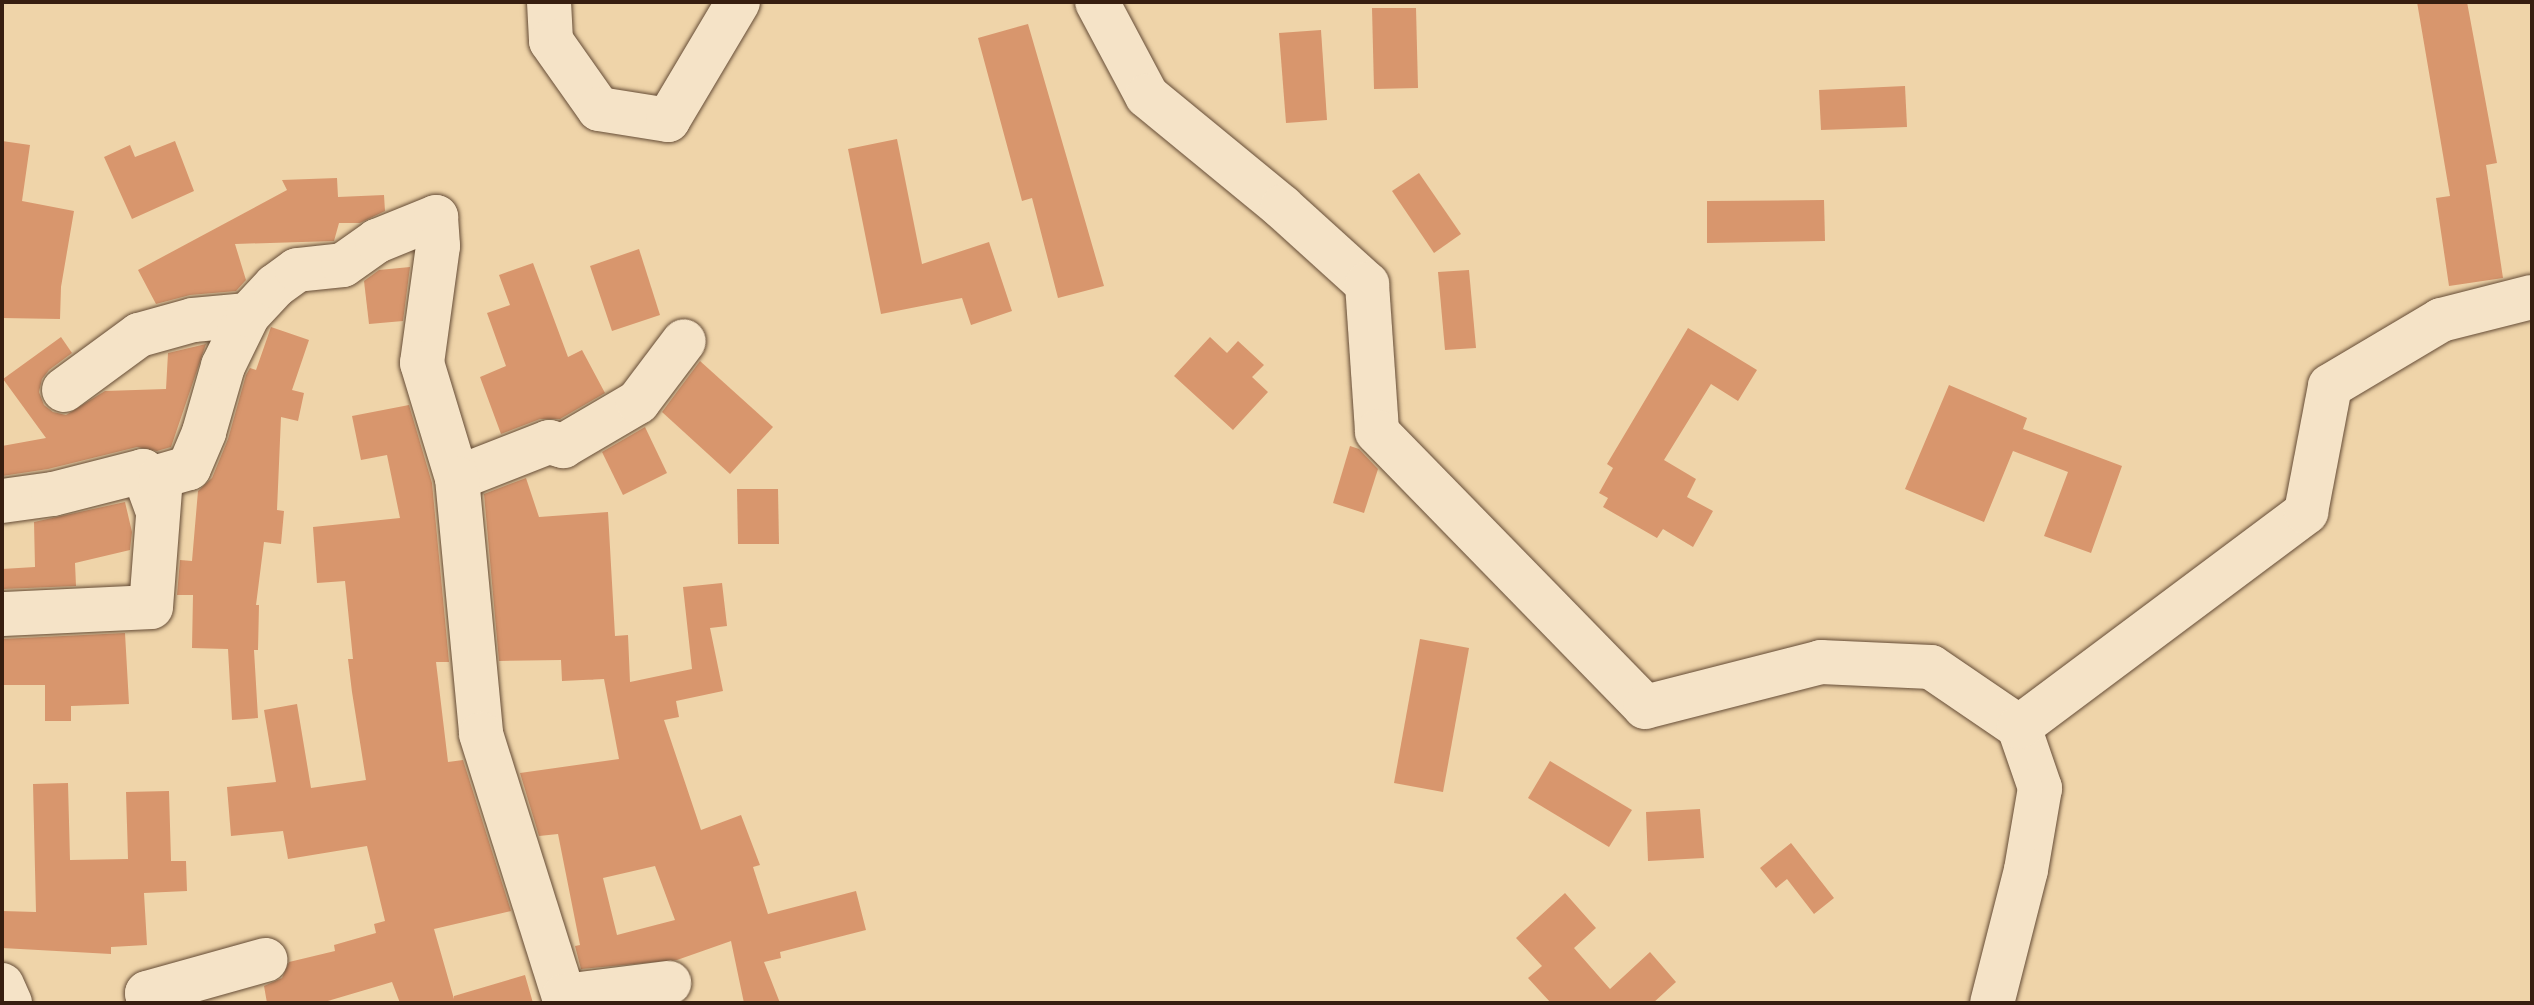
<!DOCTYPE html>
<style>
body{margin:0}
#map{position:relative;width:2534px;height:1005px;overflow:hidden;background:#efd4a9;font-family:"EB Garamond",serif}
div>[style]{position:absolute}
.building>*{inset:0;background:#d8966d}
.roads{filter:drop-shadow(0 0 2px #654c36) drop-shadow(0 0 2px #654c36)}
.minor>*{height:44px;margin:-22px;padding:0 22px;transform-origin:22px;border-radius:22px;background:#f5e3c7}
span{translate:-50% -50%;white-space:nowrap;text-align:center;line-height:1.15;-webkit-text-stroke:6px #f5e3c7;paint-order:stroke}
.frame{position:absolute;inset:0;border:4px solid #371e10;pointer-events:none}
</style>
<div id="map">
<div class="building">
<div style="clip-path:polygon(2417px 2px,2467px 2px,2497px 163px,2486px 165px,2503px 278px,2449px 286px,2436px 198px,2450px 196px)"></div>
<div style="clip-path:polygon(1372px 8px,1416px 8px,1418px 88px,1374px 89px)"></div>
<div style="clip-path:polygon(1028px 24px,1104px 286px,1058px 298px,1032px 198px,1022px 201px,978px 38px)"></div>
<div style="clip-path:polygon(1321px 30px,1327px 120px,1286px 123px,1279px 33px)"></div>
<div style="clip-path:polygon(1905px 86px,1907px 127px,1821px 130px,1819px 90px)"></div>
<div style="clip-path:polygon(897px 139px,922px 264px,989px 242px,1012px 311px,971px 325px,962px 298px,881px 314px,848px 149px)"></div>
<div style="clip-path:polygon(2px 141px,30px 145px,22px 201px,74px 211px,61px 287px,60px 319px,2px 318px)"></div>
<div style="clip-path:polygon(175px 141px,194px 191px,132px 219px,104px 157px,130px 145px,135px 157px)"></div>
<div style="clip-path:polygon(1419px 173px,1461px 234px,1434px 253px,1392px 191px)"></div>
<div style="clip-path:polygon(337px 178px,338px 197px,384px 195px,385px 211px,360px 223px,339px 223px,334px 241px,235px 244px,246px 280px,236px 291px,190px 295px,156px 304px,138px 270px,287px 190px,282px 180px)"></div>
<div style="clip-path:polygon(1824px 200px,1825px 241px,1707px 243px,1707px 201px)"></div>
<div style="clip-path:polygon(639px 249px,660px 315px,612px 331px,590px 266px)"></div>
<div style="clip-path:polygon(533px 263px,568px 357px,582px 350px,605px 393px,560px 419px,540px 419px,501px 434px,480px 377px,506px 366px,487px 313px,510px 305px,499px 275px)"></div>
<div style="clip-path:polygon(410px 267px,403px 321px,369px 324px,364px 281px,379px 270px)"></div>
<div style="clip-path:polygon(1469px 270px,1476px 348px,1445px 350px,1438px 272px)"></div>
<div style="clip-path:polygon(271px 327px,309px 340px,292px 390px,304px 393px,298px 421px,281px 417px,277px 510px,284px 511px,281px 544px,264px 542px,256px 605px,259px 605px,258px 650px,254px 650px,258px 718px,232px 720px,228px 649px,192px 648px,193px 595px,177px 595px,180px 560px,192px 561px,198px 491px,212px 478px,228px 439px,246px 375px,250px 368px,256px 370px)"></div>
<div style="clip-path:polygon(1688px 328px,1757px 370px,1738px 401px,1711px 384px,1664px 460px,1696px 479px,1687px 497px,1713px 511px,1693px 547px,1663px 529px,1657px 538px,1603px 507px,1608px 498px,1599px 493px,1613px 468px,1607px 464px)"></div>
<div style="clip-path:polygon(61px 337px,72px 353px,49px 370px,42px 379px,39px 392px,44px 405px,53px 412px,66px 415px,105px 391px,166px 389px,168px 353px,206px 344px,171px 447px,157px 451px,137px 447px,48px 469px,2px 476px,2px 446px,46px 438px,3px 379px)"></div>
<div style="clip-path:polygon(1210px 337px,1227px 353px,1238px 341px,1264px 365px,1252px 377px,1268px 392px,1233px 430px,1174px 376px)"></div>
<div style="clip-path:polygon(700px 361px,773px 427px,730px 474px,662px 412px)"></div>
<div style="clip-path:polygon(1949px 385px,2027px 418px,2023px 429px,2122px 466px,2091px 553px,2044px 536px,2068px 472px,2013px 451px,1984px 522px,1905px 489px)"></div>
<div style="clip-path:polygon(409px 405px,432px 483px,449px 662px,436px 662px,448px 762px,463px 760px,511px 911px,434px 929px,454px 999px,454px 996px,525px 975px,533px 1003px,400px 1003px,392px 982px,321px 1003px,267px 1003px,264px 986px,282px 978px,289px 962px,335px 951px,334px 945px,376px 933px,374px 924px,385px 921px,367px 846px,288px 859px,283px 831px,231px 836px,227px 787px,276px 782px,264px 710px,297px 704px,311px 788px,366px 780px,352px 692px,348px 659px,353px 659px,345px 581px,317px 583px,313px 527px,400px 518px,387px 455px,361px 460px,352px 416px)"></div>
<div style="clip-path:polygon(645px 427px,667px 473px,623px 495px,602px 452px)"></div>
<div style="clip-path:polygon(1350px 446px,1359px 449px,1378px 469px,1364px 513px,1333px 503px)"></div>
<div style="clip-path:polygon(evenodd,526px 478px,539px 517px,608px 512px,615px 636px,628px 635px,630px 682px,692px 669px,683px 587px,722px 583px,727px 626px,710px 628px,723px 691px,676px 701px,679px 717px,664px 720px,701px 830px,741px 815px,760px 865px,753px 867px,768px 914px,856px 891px,866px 930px,780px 952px,781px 958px,764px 962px,780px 1003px,744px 1003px,731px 941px,677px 960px,581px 969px,575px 946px,580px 945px,558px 834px,539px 836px,520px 773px,619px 759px,604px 679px,562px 681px,561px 660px,499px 661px,484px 494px,526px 478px,655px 866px,675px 920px,617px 935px,603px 878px,655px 866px)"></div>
<div style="clip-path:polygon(737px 489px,778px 489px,779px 544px,738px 544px)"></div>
<div style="clip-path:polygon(125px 502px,132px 532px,130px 550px,75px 563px,76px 586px,2px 589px,2px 569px,35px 567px,34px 522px)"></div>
<div style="clip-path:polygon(125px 633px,129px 704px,71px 706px,71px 721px,45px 721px,45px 685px,2px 685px,2px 639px)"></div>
<div style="clip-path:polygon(1420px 639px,1469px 648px,1443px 792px,1394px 783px)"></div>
<div style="clip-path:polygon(1550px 761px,1632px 810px,1609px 847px,1528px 798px)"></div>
<div style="clip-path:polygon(68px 783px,70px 860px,128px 859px,126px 792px,169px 791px,171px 861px,186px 861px,187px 891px,144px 893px,147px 945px,111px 947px,111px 954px,2px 948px,2px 911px,36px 912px,33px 784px)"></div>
<div style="clip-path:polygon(1700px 809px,1704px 858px,1648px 861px,1646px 812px)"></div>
<div style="clip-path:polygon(1791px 843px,1834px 898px,1814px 914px,1787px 879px,1776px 888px,1760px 868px)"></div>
<div style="clip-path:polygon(1565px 893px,1596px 928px,1574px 948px,1610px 989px,1650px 952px,1676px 982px,1653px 1003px,1551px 1003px,1528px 978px,1542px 966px,1516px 938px)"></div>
</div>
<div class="roads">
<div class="minor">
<div style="left:549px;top:2px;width:39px;rotate:87deg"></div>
<div style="left:551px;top:41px;width:83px;rotate:54.8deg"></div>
<div style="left:599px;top:109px;width:70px;rotate:9.1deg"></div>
<div style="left:668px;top:120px;width:137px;rotate:-59.3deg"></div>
<div style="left:1097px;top:2px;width:106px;rotate:62deg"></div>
<div style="left:1147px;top:96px;width:175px;rotate:39.4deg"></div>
<div style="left:1282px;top:207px;width:115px;rotate:42.2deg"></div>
<div style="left:1367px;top:284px;width:148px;rotate:86.1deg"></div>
<div style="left:1377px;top:432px;width:384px;rotate:45.7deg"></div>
<div style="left:1645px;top:707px;width:182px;rotate:-14.3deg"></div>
<div style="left:1821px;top:662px;width:110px;rotate:2.6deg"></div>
<div style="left:1931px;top:667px;width:107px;rotate:34.3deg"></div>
<div style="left:2019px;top:727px;width:65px;rotate:71deg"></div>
<div style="left:2040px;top:788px;width:83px;rotate:99.7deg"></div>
<div style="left:2026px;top:870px;width:137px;rotate:104.3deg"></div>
<div style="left:64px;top:390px;width:93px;rotate:-36.3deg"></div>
<div style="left:139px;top:335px;width:56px;rotate:-15.5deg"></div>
<div style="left:193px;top:320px;width:55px;rotate:-5.2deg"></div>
<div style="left:457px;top:478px;width:99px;rotate:-21.4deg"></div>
<div style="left:549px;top:442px;width:15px;rotate:16deg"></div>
<div style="left:563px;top:446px;width:87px;rotate:-30.4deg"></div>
<div style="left:638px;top:402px;width:76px;rotate:-53deg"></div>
<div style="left:2px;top:501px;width:51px;rotate:-7.8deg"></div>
<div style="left:53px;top:494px;width:93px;rotate:-14.3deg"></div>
<div style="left:143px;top:471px;width:40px;rotate:69.8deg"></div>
<div style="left:2px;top:614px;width:149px;rotate:-2.7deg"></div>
<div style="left:151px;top:607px;width:131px;rotate:-85.6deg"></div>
<div style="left:161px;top:476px;width:29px;rotate:-16deg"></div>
<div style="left:189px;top:468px;width:39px;rotate:-67deg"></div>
<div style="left:204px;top:432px;width:69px;rotate:-73.9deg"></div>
<div style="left:223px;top:366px;width:57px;rotate:-63.9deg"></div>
<div style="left:248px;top:315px;width:40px;rotate:-47deg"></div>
<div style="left:275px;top:286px;width:27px;rotate:-36deg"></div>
<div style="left:297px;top:270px;width:46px;rotate:-6.2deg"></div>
<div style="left:343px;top:265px;width:42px;rotate:-35.2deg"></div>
<div style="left:377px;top:241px;width:64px;rotate:-22.1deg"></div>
<div style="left:436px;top:217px;width:29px;rotate:86deg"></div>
<div style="left:438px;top:246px;width:118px;rotate:97.8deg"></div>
<div style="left:422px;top:363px;width:120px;rotate:73.1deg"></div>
<div style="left:457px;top:478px;width:257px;rotate:84.6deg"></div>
<div style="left:481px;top:734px;width:282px;rotate:72.5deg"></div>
<div style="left:2019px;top:727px;width:359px;rotate:-36.8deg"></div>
<div style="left:2306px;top:512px;width:128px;rotate:-79.2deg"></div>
<div style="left:2330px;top:386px;width:129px;rotate:-30.7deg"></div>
<div style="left:2441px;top:320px;width:94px;rotate:-14.2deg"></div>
<div style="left:2px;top:985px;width:20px;rotate:66deg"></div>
<div style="left:564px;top:996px;width:106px;rotate:-7.1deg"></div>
<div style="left:149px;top:1003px;width:10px;rotate:-101deg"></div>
<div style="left:147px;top:993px;width:123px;rotate:-15.6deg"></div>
</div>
</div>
<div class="frame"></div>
</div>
